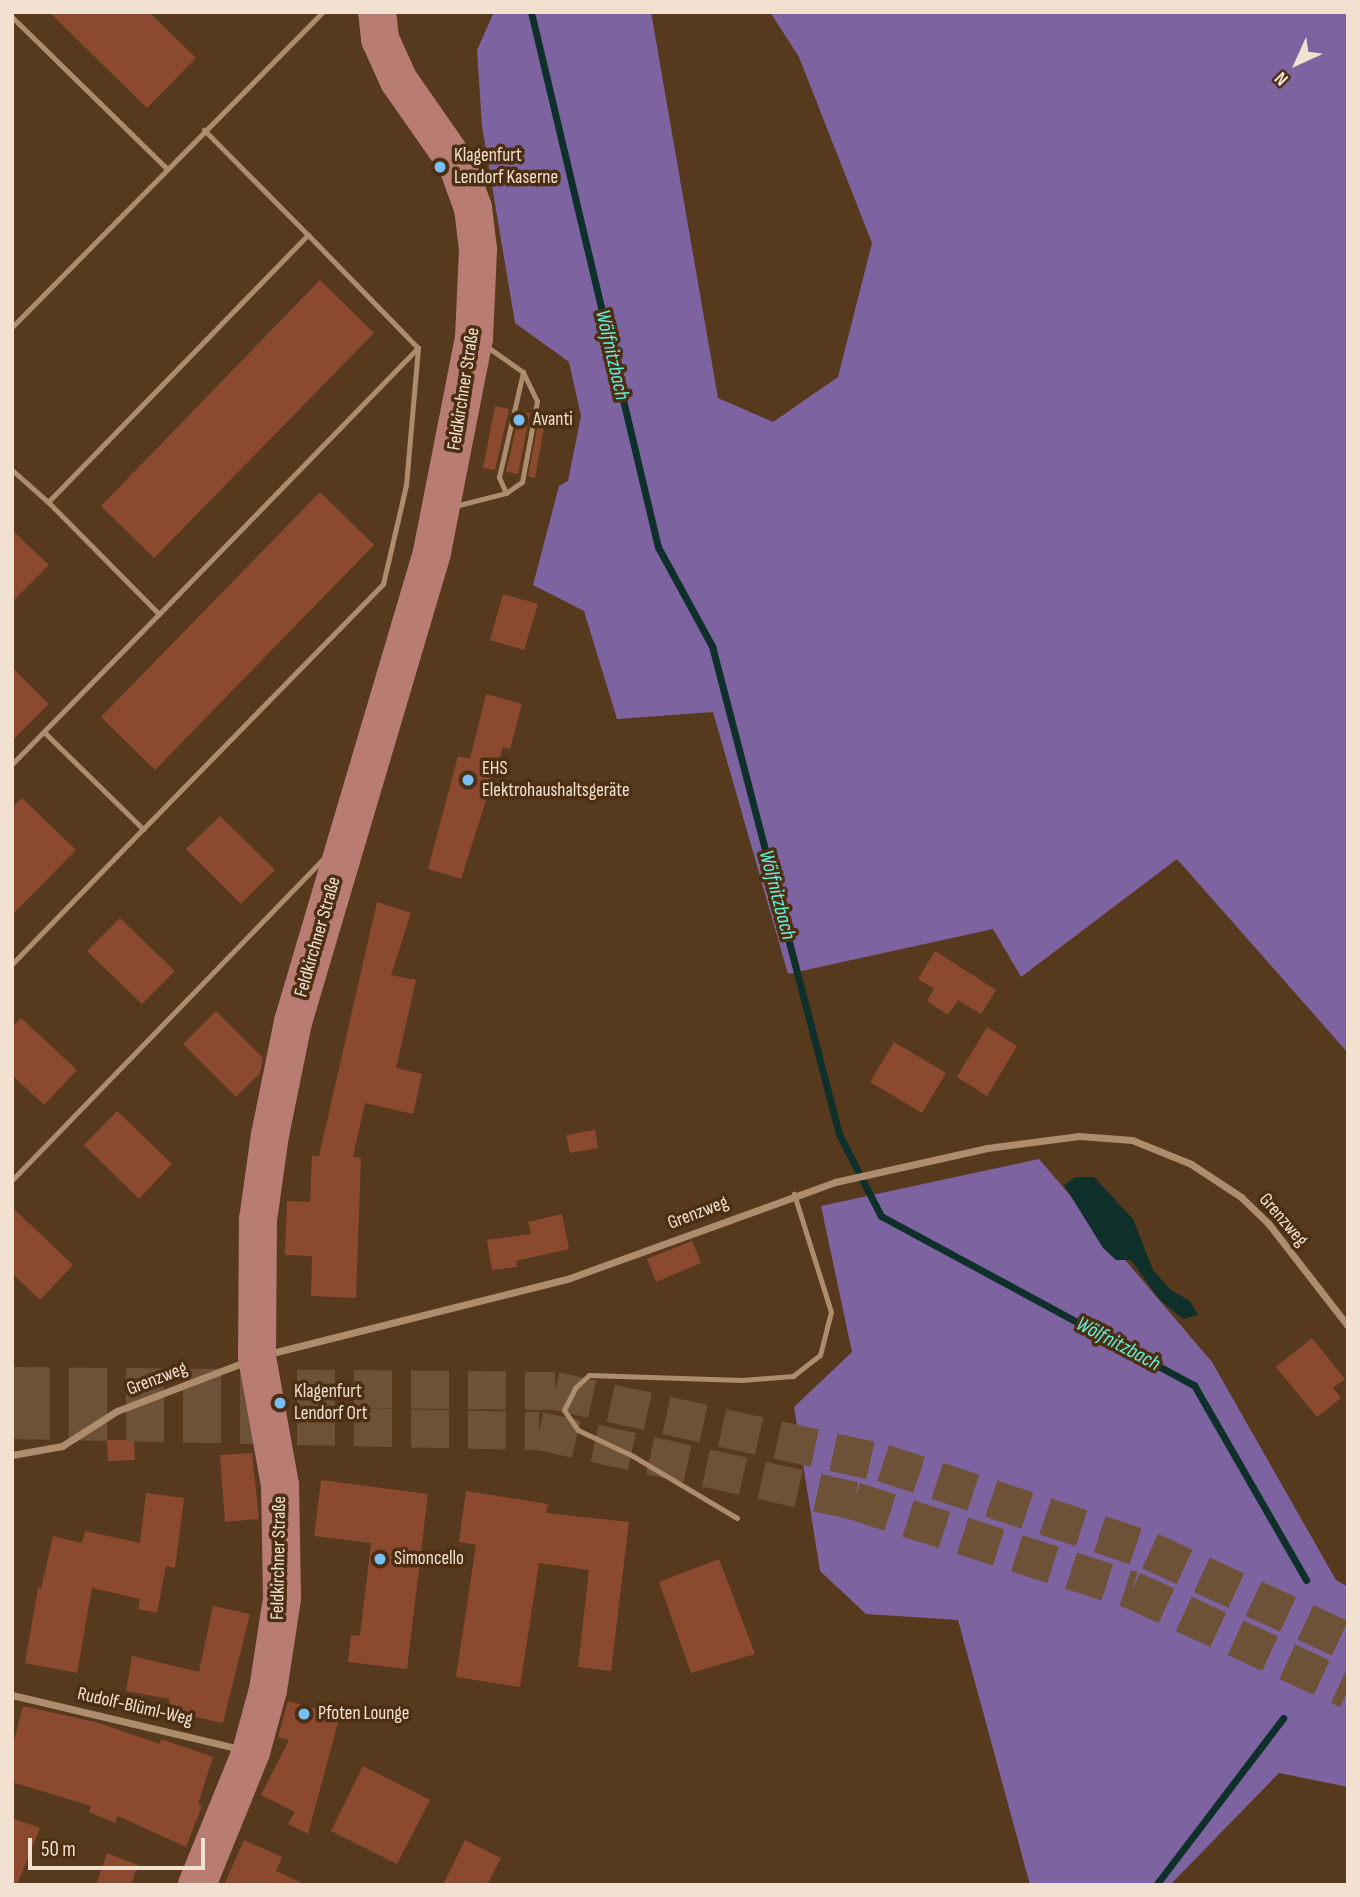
<!DOCTYPE html>
<meta charset="utf-8">
<style>
body{margin:0}
#map{position:relative;width:1360px;height:1897px;overflow:hidden;background:#57391d;font-family:"Sofia Sans Condensed",sans-serif}
div>[style]{position:absolute}
.forest>*{inset:0;background:#7d63a0}
.water>*{inset:0;background:#0e2f2a}
.stream>*{height:7px;margin:-3.5px;padding:0 3.5px;transform-origin:3.5px;border-radius:3.5px;background:#0e2f2a}
.building>*{inset:0;background:#8b4a2f}
.highway-tunnel>*{height:38px;margin-top:-19px;transform-origin:0;background:repeating-linear-gradient(90deg,#6e5238 0 38px,transparent 0 57px)}
.lane>*{height:5px;margin:-2.5px;padding:0 2.5px;transform-origin:2.5px;border-radius:2.5px;background:#ae8c6e}
.street>*{height:7px;margin:-3.5px;padding:0 3.5px;transform-origin:3.5px;border-radius:3.5px;background:#ae8c6e}
.secondary>*{height:38px;margin:-19px;padding:0 19px;transform-origin:19px;border-radius:19px;background:#b97c73}
.dots>*{width:19px;height:19px;translate:-50% -50%;box-sizing:border-box;border:4px solid #4c2f13;border-radius:50%}
span{translate:-50% -50%;white-space:nowrap;text-align:center;line-height:1.15;-webkit-text-stroke:7px #4c2f13;paint-order:stroke}
.poi-label{font-size:19px;color:#f2e0d0}
.left{translate:0 -50%;text-align:left}
.street-label{font-size:19px;color:#f2e0d0}
.water-label{font-size:21px;color:#61f2de;font-style:italic}
.frame{position:absolute;inset:0;border:14px solid #f2e0d0;pointer-events:none}
.north{position:absolute;left:1262px;top:28px;width:70px;height:70px;-webkit-text-stroke:5px #4c2f13;paint-order:stroke;rotate:225deg;font-size:19px;font-weight:700;line-height:28px;text-align:center;color:#f2e0d0}
.north::after{content:'';display:block;margin:auto;width:24px;height:32px;background:#f2e0d0;clip-path:polygon(50% 0,100% 100%,50% 72%,0 100%)}
.scale{position:absolute;left:28px;top:1838px;width:177px;height:32px;box-sizing:border-box;border:4px solid #f2e0d0;border-top:0;padding-left:9px;font-size:21px;line-height:24px;white-space:nowrap;color:#f2e0d0;-webkit-text-stroke:5px #4c2f13;paint-order:stroke}
</style>
<div id="map">
<div class="forest">
<div style="clip-path:polygon(494px 12px,651px 12px,718px 398px,773px 422px,838px 377px,872px 243px,799px 57px,770px 12px,1348px 12px,1348px 1053px,1177px 859px,1021px 977px,993px 929px,788px 974px,713px 712px,617px 719px,584px 611px,533px 585px,559px 486px,568px 481px,581px 416px,569px 362px,515px 323px,482px 126px,477px 50px)"></div>
<div style="clip-path:polygon(1039px 1159px,1212px 1362px,1336px 1580px,1348px 1587px,1348px 1787px,1279px 1773px,1170px 1885px,1030px 1885px,958px 1620px,866px 1614px,820px 1571px,794px 1407px,852px 1352px,821px 1206px)"></div>
</div>
<div class="water">
<div style="clip-path:polygon(1076px 1177px,1094px 1177px,1133px 1219px,1153px 1270px,1171px 1290px,1190px 1301px,1198px 1315px,1183px 1319px,1159px 1299px,1131px 1260px,1116px 1260px,1103px 1248px,1064px 1185px)"></div>
</div>
<div class="stream">
<div style="left:531px;top:12px;width:550px;rotate:76.65deg"></div>
<div style="left:658px;top:547px;width:113px;rotate:61.4deg"></div>
<div style="left:712px;top:646px;width:504px;rotate:75.41deg"></div>
<div style="left:839px;top:1134px;width:92px;rotate:62.9deg"></div>
<div style="left:881px;top:1216px;width:356px;rotate:28.4deg"></div>
<div style="left:1194px;top:1385px;width:225px;rotate:60.1deg"></div>
<div style="left:1156px;top:1885px;width:210px;rotate:-52.7deg"></div>
</div>
<div class="building">
<div style="clip-path:polygon(49px 12px,149px 12px,196px 58px,147px 108px)"></div>
<div style="clip-path:polygon(320px 280px,374px 333px,154px 558px,101px 506px)"></div>
<div style="clip-path:polygon(495px 406px,509px 409px,495px 470px,483px 468px)"></div>
<div style="clip-path:polygon(520px 411px,530px 413px,518px 474px,506px 472px)"></div>
<div style="clip-path:polygon(540px 414px,546px 416px,535px 478px,528px 476px)"></div>
<div style="clip-path:polygon(320px 492px,374px 545px,155px 770px,101px 717px)"></div>
<div style="clip-path:polygon(12px 530px,49px 565px,12px 602px)"></div>
<div style="clip-path:polygon(503px 594px,538px 604px,524px 650px,490px 640px)"></div>
<div style="clip-path:polygon(12px 667px,49px 704px,12px 741px)"></div>
<div style="clip-path:polygon(486px 694px,522px 704px,510px 749px,503px 747px,461px 879px,428px 869px,458px 756px,470px 759px)"></div>
<div style="clip-path:polygon(22px 798px,76px 850px,12px 915px,12px 808px)"></div>
<div style="clip-path:polygon(220px 816px,275px 870px,241px 904px,186px 849px)"></div>
<div style="clip-path:polygon(377px 902px,411px 913px,391px 975px,416px 980px,396px 1068px,422px 1074px,413px 1114px,365px 1103px,353px 1157px,361px 1158px,356px 1298px,311px 1296px,312px 1256px,285px 1255px,287px 1201px,310px 1202px,312px 1156px,319px 1156px)"></div>
<div style="clip-path:polygon(120px 918px,175px 971px,142px 1004px,87px 951px)"></div>
<div style="clip-path:polygon(935px 951px,996px 990px,981px 1014px,958px 1000px,948px 1015px,927px 1001px,934px 989px,918px 979px)"></div>
<div style="clip-path:polygon(216px 1011px,263px 1058px,260px 1073px,236px 1097px,183px 1044px)"></div>
<div style="clip-path:polygon(21px 1018px,77px 1070px,44px 1105px,12px 1075px,12px 1027px)"></div>
<div style="clip-path:polygon(987px 1027px,1017px 1046px,987px 1096px,957px 1077px)"></div>
<div style="clip-path:polygon(894px 1042px,946px 1073px,922px 1113px,870px 1082px)"></div>
<div style="clip-path:polygon(117px 1111px,172px 1164px,139px 1199px,84px 1145px)"></div>
<div style="clip-path:polygon(595px 1130px,598px 1148px,570px 1153px,566px 1135px)"></div>
<div style="clip-path:polygon(12px 1207px,73px 1265px,40px 1300px,12px 1273px)"></div>
<div style="clip-path:polygon(562px 1214px,569px 1249px,516px 1261px,517px 1267px,492px 1270px,487px 1240px,531px 1234px,528px 1222px)"></div>
<div style="clip-path:polygon(692px 1241px,701px 1263px,656px 1282px,647px 1259px)"></div>
<div style="clip-path:polygon(1312px 1338px,1345px 1379px,1333px 1388px,1341px 1398px,1317px 1417px,1276px 1367px)"></div>
<div style="clip-path:polygon(107px 1440px,134px 1440px,135px 1460px,108px 1461px)"></div>
<div style="clip-path:polygon(252px 1453px,259px 1519px,225px 1522px,220px 1455px)"></div>
<div style="clip-path:polygon(321px 1480px,428px 1494px,407px 1669px,348px 1662px,351px 1635px,360px 1636px,371px 1543px,314px 1536px)"></div>
<div style="clip-path:polygon(466px 1491px,548px 1504px,546px 1513px,629px 1522px,611px 1671px,578px 1667px,589px 1570px,539px 1563px,520px 1687px,456px 1677px,476px 1545px,459px 1542px)"></div>
<div style="clip-path:polygon(146px 1493px,184px 1498px,175px 1568px,166px 1566px,157px 1613px,138px 1609px,140px 1599px,92px 1588px,77px 1673px,25px 1663px,38px 1588px,41px 1589px,53px 1536px,82px 1543px,85px 1531px,140px 1543px)"></div>
<div style="clip-path:polygon(719px 1559px,755px 1654px,691px 1673px,659px 1582px)"></div>
<div style="clip-path:polygon(213px 1606px,250px 1614px,223px 1723px,167px 1711px,170px 1699px,126px 1691px,132px 1656px,199px 1672px)"></div>
<div style="clip-path:polygon(288px 1701px,340px 1715px,308px 1834px,288px 1824px,295px 1812px,261px 1795px,289px 1740px,278px 1737px)"></div>
<div style="clip-path:polygon(23px 1706px,99px 1723px,160px 1744px,161px 1739px,213px 1757px,198px 1804px,202px 1806px,186px 1847px,118px 1816px,115px 1823px,89px 1812px,91px 1806px,12px 1782px,12px 1748px)"></div>
<div style="clip-path:polygon(363px 1766px,430px 1800px,397px 1864px,331px 1831px)"></div>
<div style="clip-path:polygon(12px 1818px,40px 1828px,17px 1885px,12px 1885px)"></div>
<div style="clip-path:polygon(244px 1840px,282px 1857px,276px 1871px,306px 1885px,224px 1885px)"></div>
<div style="clip-path:polygon(465px 1840px,501px 1858px,487px 1885px,443px 1885px)"></div>
<div style="clip-path:polygon(107px 1853px,138px 1865px,131px 1885px,96px 1885px)"></div>
</div>
<div class="highway-tunnel">
<div style="left:12px;top:1386px;width:543px;rotate:0.53deg"></div>
<div style="left:555px;top:1391px;width:336px;rotate:12.4deg"></div>
<div style="left:883px;top:1463px;width:281px;rotate:18.2deg"></div>
<div style="left:1150px;top:1551px;width:218px;rotate:24.7deg"></div>
<div style="left:12px;top:1420px;width:527px;rotate:1.2deg"></div>
<div style="left:539px;top:1431px;width:323px;rotate:12.5deg"></div>
<div style="left:854px;top:1501px;width:292px;rotate:17.8deg"></div>
<div style="left:1132px;top:1590px;width:238px;rotate:24.8deg"></div>
</div>
<div class="lane">
<div style="left:12px;top:17px;width:216px;rotate:44.4deg"></div>
<div style="left:12px;top:327px;width:443px;rotate:-45.4deg"></div>
<div style="left:12px;top:470px;width:48px;rotate:41.6deg"></div>
<div style="left:48px;top:502px;width:373px;rotate:-45.8deg"></div>
<div style="left:308px;top:235px;width:148px;rotate:-134.7deg"></div>
<div style="left:506px;top:493px;width:17px;rotate:-114deg"></div>
<div style="left:499px;top:477px;width:108px;rotate:-77.1deg"></div>
<div style="left:455px;top:506px;width:53px;rotate:-14.3deg"></div>
<div style="left:506px;top:493px;width:19px;rotate:-35deg"></div>
<div style="left:522px;top:482px;width:82px;rotate:-79.5deg"></div>
<div style="left:537px;top:401px;width:32px;rotate:-116deg"></div>
<div style="left:523px;top:372px;width:45px;rotate:-144.9deg"></div>
<div style="left:159px;top:614px;width:371px;rotate:-45.8deg"></div>
<div style="left:418px;top:348px;width:158px;rotate:-134.2deg"></div>
<div style="left:44px;top:732px;width:139px;rotate:44.4deg"></div>
<div style="left:143px;top:829px;width:343px;rotate:-45.6deg"></div>
<div style="left:383px;top:584px;width:102px;rotate:-76.9deg"></div>
<div style="left:406px;top:485px;width:138px;rotate:-85deg"></div>
<div style="left:12px;top:764px;width:210px;rotate:-45.6deg"></div>
<div style="left:159px;top:614px;width:158px;rotate:-134.7deg"></div>
<div style="left:12px;top:964px;width:188px;rotate:-45.9deg"></div>
<div style="left:12px;top:1180px;width:448px;rotate:-45.9deg"></div>
<div style="left:737px;top:1518px;width:121px;rotate:-149.2deg"></div>
<div style="left:633px;top:1456px;width:61px;rotate:-154.7deg"></div>
<div style="left:578px;top:1430px;width:24px;rotate:-125deg"></div>
<div style="left:564px;top:1410px;width:25px;rotate:-63deg"></div>
<div style="left:575px;top:1388px;width:19px;rotate:-43deg"></div>
<div style="left:589px;top:1375px;width:153px;rotate:1.9deg"></div>
<div style="left:742px;top:1380px;width:51px;rotate:-4.5deg"></div>
<div style="left:793px;top:1376px;width:34px;rotate:-38deg"></div>
<div style="left:820px;top:1355px;width:44px;rotate:-75.7deg"></div>
<div style="left:831px;top:1312px;width:124px;rotate:-107.4deg"></div>
</div>
<div class="street">
<div style="left:268px;top:1354px;width:311px;rotate:-14.1deg"></div>
<div style="left:570px;top:1278px;width:282px;rotate:-19.9deg"></div>
<div style="left:835px;top:1182px;width:156px;rotate:-12.6deg"></div>
<div style="left:987px;top:1148px;width:93px;rotate:-7.4deg"></div>
<div style="left:1079px;top:1136px;width:53px;rotate:4.3deg"></div>
<div style="left:1132px;top:1140px;width:64px;rotate:22.1deg"></div>
<div style="left:1191px;top:1164px;width:60px;rotate:33.4deg"></div>
<div style="left:1241px;top:1197px;width:37px;rotate:44deg"></div>
<div style="left:1268px;top:1223px;width:130px;rotate:52.2deg"></div>
<div style="left:12px;top:1455px;width:51px;rotate:-10.2deg"></div>
<div style="left:62px;top:1446px;width:65px;rotate:-32.5deg"></div>
<div style="left:117px;top:1411px;width:139px;rotate:-21deg"></div>
<div style="left:12px;top:1695px;width:234px;rotate:13.3deg"></div>
</div>
<div class="secondary">
<div style="left:197px;top:1885px;width:144px;rotate:-67.9deg"></div>
<div style="left:251px;top:1752px;width:64px;rotate:-74.7deg"></div>
<div style="left:268px;top:1690px;width:93px;rotate:-81.3deg"></div>
<div style="left:282px;top:1598px;width:113px;rotate:-91deg"></div>
<div style="left:280px;top:1485px;width:130px;rotate:-100.2deg"></div>
<div style="left:257px;top:1357px;width:137px;rotate:-89.6deg"></div>
<div style="left:258px;top:1220px;width:86px;rotate:-82deg"></div>
<div style="left:270px;top:1135px;width:115px;rotate:-78.5deg"></div>
<div style="left:293px;top:1022px;width:490px;rotate:-73.5deg"></div>
<div style="left:432px;top:552px;width:218px;rotate:-78.9deg"></div>
<div style="left:474px;top:338px;width:89px;rotate:-87.4deg"></div>
<div style="left:478px;top:249px;width:41px;rotate:-97deg"></div>
<div style="left:473px;top:208px;width:47px;rotate:-110deg"></div>
<div style="left:457px;top:164px;width:101px;rotate:-124.9deg"></div>
<div style="left:399px;top:81px;width:46px;rotate:-114.3deg"></div>
<div style="left:380px;top:39px;width:27px;rotate:-96deg"></div>
</div>
<div class="dots">
<div style="left:440px;top:167px;background:#77c0f7"></div>
<div style="left:519px;top:420px;background:#77c0f7"></div>
<div style="left:468px;top:780px;background:#77c0f7"></div>
<div style="left:280px;top:1403px;background:#77c0f7"></div>
<div style="left:380px;top:1559px;background:#77c0f7"></div>
<div style="left:304px;top:1714px;background:#77c0f7"></div>
</div>
<div class="poi-label">
<span class="left" style="left:454px;top:167px">Klagenfurt<br>Lendorf Kaserne</span>
<span class="left" style="left:533px;top:420px">Avanti</span>
<span class="left" style="left:482px;top:780px">EHS<br>Elektrohaushaltsgeräte</span>
<span class="left" style="left:294px;top:1403px">Klagenfurt<br>Lendorf Ort</span>
<span class="left" style="left:394px;top:1559px">Simoncello</span>
<span class="left" style="left:318px;top:1714px">Pfoten Lounge</span>
</div>
<div class="street-label">
<span style="left:464px;top:389px;rotate:-81deg">Feldkirchner Straße</span>
<span style="left:318px;top:937px;rotate:-74deg">Feldkirchner Straße</span>
<span style="left:698px;top:1213px;rotate:-21deg">Grenzweg</span>
<span style="left:1283px;top:1220px;rotate:49deg">Grenzweg</span>
<span style="left:157px;top:1379px;rotate:-21deg">Grenzweg</span>
<span style="left:279px;top:1558px;rotate:-89deg">Feldkirchner Straße</span>
<span style="left:135px;top:1707px;rotate:13deg">Rudolf-Blüml-Weg</span>
</div>
<div class="water-label">
<span style="left:612px;top:355px;rotate:77deg">Wölfnitzbach</span>
<span style="left:777px;top:895px;rotate:75deg">Wölfnitzbach</span>
<span style="left:1118px;top:1344px;rotate:28deg">Wölfnitzbach</span>
</div>
<div class="frame"></div>
<div class="north">N</div>
<div class="scale">50 m</div>
</div>
